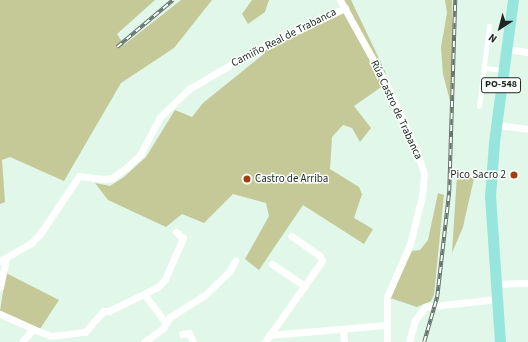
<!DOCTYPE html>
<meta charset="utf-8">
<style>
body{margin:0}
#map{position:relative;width:528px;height:342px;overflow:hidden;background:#e0f7ea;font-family:"Source Sans 3",sans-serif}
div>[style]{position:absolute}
.green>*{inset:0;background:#c4c997}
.pedestrian>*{height:5px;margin:-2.5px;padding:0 2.5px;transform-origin:2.5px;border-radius:2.5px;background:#fff}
.minor>*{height:7px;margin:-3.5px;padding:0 3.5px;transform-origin:3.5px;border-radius:3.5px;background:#fff}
.primary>*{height:11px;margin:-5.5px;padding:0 5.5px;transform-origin:5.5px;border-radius:5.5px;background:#97e6dd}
.rail>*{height:3.5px;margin-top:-1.75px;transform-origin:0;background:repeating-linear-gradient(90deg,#fbfffc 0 6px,#66736c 0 12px);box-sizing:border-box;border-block:1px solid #66736c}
.dots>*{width:11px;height:11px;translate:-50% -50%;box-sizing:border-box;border:2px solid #fbfffc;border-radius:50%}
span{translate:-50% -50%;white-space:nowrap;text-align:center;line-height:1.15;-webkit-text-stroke:3px #fbfffc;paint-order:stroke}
.shield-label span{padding:1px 3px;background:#fbfffc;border:1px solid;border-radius:3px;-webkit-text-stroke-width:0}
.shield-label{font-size:10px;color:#1f2723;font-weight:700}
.street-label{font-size:11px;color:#1f2723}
.poi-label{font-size:11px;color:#1f2723}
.right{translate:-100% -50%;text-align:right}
.left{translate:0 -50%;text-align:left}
.north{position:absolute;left:480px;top:8px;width:40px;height:40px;-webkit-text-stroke:3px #fbfffc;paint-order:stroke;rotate:216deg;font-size:11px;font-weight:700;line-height:16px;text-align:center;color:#1f2723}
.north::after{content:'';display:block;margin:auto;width:14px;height:18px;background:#1f2723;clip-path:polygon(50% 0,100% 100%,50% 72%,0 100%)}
</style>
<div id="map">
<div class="green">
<div style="clip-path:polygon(0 0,155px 0,117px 34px,124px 45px,181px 0,212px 0,174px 48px,121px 83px,64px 181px,10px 157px,2px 160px,5px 202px,0 204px)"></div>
<div style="clip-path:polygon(252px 0,269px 0,265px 12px,248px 24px,242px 14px)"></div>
<div style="clip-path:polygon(340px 0,351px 0,385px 71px,387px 83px,354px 106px,371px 128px,360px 142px,352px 128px,343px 125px,332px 137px,330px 169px,359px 187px,362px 194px,354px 218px,373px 229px,364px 244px,303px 205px,259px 270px,245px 259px,269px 216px,266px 203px,233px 194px,204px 223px,182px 214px,166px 227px,108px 200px,95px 183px,110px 186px,124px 177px,146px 157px,175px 110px,192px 117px,203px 103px,265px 53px,261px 47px,344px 8px)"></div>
<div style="clip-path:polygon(445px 0,452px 0,453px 50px,450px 101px,443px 74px,441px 47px,447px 13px)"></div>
<div style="clip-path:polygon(457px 175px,474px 178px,463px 227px,452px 253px)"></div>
<div style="clip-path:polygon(438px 193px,444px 195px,434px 295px,431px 301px,417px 307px,390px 298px,412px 251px,420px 250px,428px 240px)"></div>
<div style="clip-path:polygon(6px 273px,59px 300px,40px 329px,0 311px)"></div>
</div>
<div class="pedestrian">
<div style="left:484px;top:68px;width:19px;rotate:6deg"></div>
<div style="left:479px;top:106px;width:81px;rotate:-82.9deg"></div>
</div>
<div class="minor">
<div style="left:340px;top:0;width:95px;rotate:61deg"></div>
<div style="left:386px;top:83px;width:72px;rotate:65.6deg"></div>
<div style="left:416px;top:149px;width:26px;rotate:72deg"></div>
<div style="left:424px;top:174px;width:22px;rotate:95deg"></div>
<div style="left:422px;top:196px;width:49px;rotate:104deg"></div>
<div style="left:410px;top:244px;width:58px;rotate:113.5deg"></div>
<div style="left:387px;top:297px;width:45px;rotate:90deg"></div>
<div style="left:506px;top:49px;width:22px;rotate:8deg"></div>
<div style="left:497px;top:125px;width:31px;rotate:7deg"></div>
<div style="left:0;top:261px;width:36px;rotate:-30deg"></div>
<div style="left:31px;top:243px;width:13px;rotate:-45deg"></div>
<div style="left:40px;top:234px;width:70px;rotate:-56.1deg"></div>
<div style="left:79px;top:176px;width:26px;rotate:7deg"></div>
<div style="left:105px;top:179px;width:7px;rotate:-8deg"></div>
<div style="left:112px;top:178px;width:17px;rotate:-36deg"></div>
<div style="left:126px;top:168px;width:19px;rotate:-43deg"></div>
<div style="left:140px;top:155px;width:43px;rotate:-62.2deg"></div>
<div style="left:160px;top:117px;width:40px;rotate:-44deg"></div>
<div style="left:189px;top:89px;width:75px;rotate:-30.3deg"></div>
<div style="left:254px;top:51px;width:101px;rotate:-25.3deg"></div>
<div style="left:272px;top:264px;width:40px;rotate:34deg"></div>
<div style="left:496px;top:284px;width:31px;rotate:-2deg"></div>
<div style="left:0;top:287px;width:29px;rotate:-78deg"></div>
<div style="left:144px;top:294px;width:35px;rotate:53deg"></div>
<div style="left:0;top:314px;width:36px;rotate:24deg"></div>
<div style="left:343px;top:330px;width:12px;rotate:85deg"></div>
<div style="left:182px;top:334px;width:7px;rotate:-8deg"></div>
<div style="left:189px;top:333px;width:10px;rotate:66deg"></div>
<div style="left:269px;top:335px;width:117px;rotate:-4.9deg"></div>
<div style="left:22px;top:342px;width:17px;rotate:-50deg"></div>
<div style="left:33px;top:329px;width:19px;rotate:21deg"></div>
<div style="left:51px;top:336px;width:34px;rotate:-7deg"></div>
<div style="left:85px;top:332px;width:28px;rotate:-49deg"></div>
<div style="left:103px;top:311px;width:6px"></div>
<div style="left:109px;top:311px;width:55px;rotate:-26.1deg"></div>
<div style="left:158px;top:287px;width:11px;rotate:-49deg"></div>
<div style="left:165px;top:279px;width:45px;rotate:-66.3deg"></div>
<div style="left:183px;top:238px;width:9px;rotate:-139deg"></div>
<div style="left:144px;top:342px;width:24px;rotate:-36deg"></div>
<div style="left:163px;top:328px;width:13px;rotate:-58deg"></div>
<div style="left:170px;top:317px;width:41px;rotate:-32.2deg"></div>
<div style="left:205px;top:295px;width:33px;rotate:-44deg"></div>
<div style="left:229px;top:272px;width:13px;rotate:-61deg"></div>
<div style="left:265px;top:342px;width:99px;rotate:-54.9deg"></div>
<div style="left:322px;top:261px;width:5px;rotate:-112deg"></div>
<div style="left:320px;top:256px;width:35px;rotate:-145deg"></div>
<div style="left:409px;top:342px;width:23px;rotate:-75deg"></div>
<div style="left:415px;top:320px;width:16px;rotate:-52deg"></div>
<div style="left:425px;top:307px;width:72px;rotate:-6.3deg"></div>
</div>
<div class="primary">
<div style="left:500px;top:342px;width:145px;rotate:-93.9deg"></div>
<div style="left:490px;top:197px;width:55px;rotate:-85.8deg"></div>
<div style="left:494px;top:142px;width:143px;rotate:-82.4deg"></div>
</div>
<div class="rail">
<div style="left:117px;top:47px;width:73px;rotate:-40deg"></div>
<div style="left:424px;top:342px;width:47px;rotate:-73.9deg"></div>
<div style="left:437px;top:297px;width:107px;rotate:-83.5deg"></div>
<div style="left:449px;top:191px;width:191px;rotate:-88.2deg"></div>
</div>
<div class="dots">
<div style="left:514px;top:175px;background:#a33e12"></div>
<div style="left:247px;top:179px;background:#a33e12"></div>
</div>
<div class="shield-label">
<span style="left:501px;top:85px">PO-548</span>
</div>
<div class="street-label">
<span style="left:284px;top:38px;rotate:-27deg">Camiño Real de Trabanca</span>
<span style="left:396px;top:110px;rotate:65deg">Rúa Castro de Trabanca</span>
</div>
<div class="poi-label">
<span class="right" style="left:506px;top:175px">Pico Sacro 2</span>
<span class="left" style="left:255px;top:179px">Castro de Arriba</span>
</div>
<div class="north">N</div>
</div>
